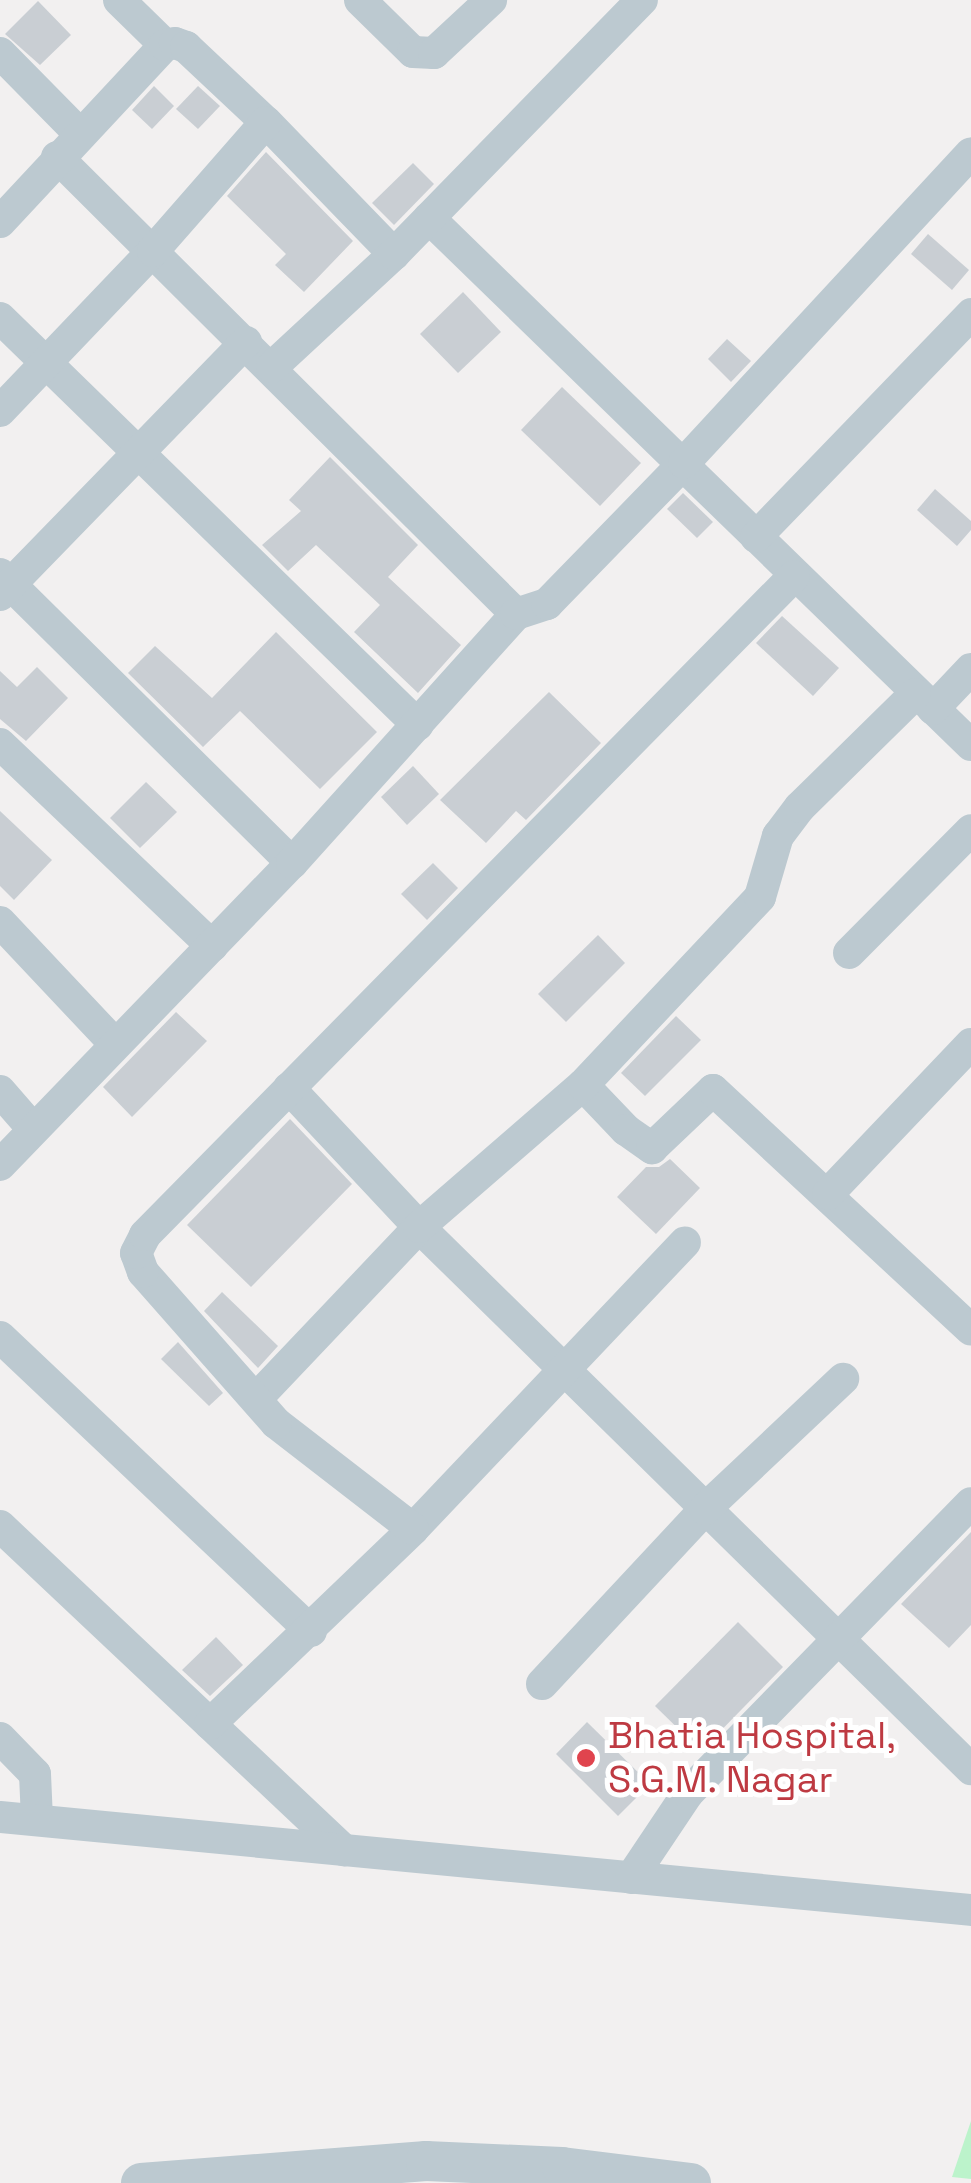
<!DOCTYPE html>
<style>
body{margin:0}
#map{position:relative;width:971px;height:2183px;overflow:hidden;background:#f2f0f0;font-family:"Space Grotesk",sans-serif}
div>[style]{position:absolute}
.green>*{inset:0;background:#bcf3cb}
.building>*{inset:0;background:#c9ced3}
.minor>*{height:32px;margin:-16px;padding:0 16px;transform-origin:16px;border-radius:16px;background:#bcc9d0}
.tertiary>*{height:40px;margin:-20px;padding:0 20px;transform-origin:20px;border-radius:20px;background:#bcc9d0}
.dots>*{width:28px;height:28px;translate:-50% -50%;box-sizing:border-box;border:5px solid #fff;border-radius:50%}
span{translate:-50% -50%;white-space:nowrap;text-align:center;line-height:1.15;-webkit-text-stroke:10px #fff;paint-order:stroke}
.health-label{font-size:38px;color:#be3a42}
.left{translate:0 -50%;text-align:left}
</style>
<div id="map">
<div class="green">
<div style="clip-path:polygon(971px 2121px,971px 2179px,952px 2177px)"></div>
</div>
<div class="building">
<div style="clip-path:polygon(38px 1px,71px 35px,40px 65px,5px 34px)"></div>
<div style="clip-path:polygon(154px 86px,174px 106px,152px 129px,132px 110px)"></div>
<div style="clip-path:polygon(198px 86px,220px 106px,198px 129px,176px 109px)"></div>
<div style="clip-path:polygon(266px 152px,353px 241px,304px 292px,275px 265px,286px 254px,227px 196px)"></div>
<div style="clip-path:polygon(413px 163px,434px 184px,394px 225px,372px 203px)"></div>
<div style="clip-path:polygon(928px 234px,969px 270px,952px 290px,911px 254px)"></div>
<div style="clip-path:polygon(463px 292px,501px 332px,458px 373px,420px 334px)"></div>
<div style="clip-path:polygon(727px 339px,751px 361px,731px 382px,708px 359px)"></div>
<div style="clip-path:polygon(562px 387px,641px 463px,600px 506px,521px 430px)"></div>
<div style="clip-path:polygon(330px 457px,418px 545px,388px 577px,461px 645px,418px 693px,354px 632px,380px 605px,316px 545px,288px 571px,262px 545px,301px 511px,289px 500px)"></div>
<div style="clip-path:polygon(935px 489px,971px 521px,971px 530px,957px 546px,917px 510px)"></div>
<div style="clip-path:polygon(683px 493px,713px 522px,697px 538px,667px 509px)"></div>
<div style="clip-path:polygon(782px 616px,839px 668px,813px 696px,756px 643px)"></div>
<div style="clip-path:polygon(276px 632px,377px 732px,320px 789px,240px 711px,203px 747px,128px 673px,155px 646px,212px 698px)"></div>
<div style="clip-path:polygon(37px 667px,68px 698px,26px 741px,0 719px,0 671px,17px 687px)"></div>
<div style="clip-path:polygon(549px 692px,601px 743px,526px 820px,516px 811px,486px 843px,440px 800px)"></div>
<div style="clip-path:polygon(413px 766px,439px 794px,407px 825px,381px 797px)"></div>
<div style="clip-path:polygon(146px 782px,177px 812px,140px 848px,110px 818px)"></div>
<div style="clip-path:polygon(0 811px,52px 860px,14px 900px,0 886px)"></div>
<div style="clip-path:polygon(433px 863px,458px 888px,427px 920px,401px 894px)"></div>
<div style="clip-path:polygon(598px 935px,625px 963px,566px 1022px,538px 994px)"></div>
<div style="clip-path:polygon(176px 1012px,207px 1041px,132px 1117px,103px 1087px)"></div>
<div style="clip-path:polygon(676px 1016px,701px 1040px,645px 1096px,621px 1073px)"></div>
<div style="clip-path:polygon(290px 1119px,352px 1184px,251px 1287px,187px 1225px)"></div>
<div style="clip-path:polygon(670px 1159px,700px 1188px,656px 1234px,617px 1197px,646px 1167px,659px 1167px)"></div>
<div style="clip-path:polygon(222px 1292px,278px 1346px,258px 1368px,204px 1311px)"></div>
<div style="clip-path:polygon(178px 1342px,223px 1393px,209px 1406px,161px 1359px)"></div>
<div style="clip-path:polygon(971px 1532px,971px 1625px,949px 1648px,901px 1604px)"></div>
<div style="clip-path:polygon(738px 1622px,783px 1667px,701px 1751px,655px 1706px)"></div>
<div style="clip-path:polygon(216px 1637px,243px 1665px,210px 1696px,182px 1670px)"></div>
<div style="clip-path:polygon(587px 1722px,650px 1784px,618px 1816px,556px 1754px)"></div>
</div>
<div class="minor">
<div style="left:119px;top:0;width:64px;rotate:44.4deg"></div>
<div style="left:360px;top:0;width:74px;rotate:44.5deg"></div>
<div style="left:413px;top:52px;width:21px;rotate:3deg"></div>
<div style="left:434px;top:53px;width:78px;rotate:-42.9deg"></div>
<div style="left:0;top:53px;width:114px;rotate:45.4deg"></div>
<div style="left:57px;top:157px;width:648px;rotate:44.87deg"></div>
<div style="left:429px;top:218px;width:756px;rotate:44.2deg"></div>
<div style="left:0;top:222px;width:242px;rotate:-47deg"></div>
<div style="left:165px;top:45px;width:10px;rotate:-11deg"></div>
<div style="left:175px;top:43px;width:12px;rotate:20deg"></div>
<div style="left:186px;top:47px;width:110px;rotate:43.2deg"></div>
<div style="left:266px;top:122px;width:184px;rotate:45.9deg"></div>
<div style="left:0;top:318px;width:583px;rotate:44.24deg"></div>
<div style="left:272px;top:367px;width:166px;rotate:-42.8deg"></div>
<div style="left:394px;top:254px;width:355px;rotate:-45.7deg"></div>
<div style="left:0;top:411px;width:221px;rotate:-46.3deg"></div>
<div style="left:153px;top:251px;width:171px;rotate:-48.8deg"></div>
<div style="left:756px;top:537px;width:310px;rotate:-46deg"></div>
<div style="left:0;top:574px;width:411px;rotate:44.7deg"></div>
<div style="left:0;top:595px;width:353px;rotate:-45.8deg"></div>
<div style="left:933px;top:709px;width:55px;rotate:-46.5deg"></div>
<div style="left:0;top:744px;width:293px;rotate:43.6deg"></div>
<div style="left:0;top:922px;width:166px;rotate:46.7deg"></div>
<div style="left:849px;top:953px;width:173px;rotate:-45.2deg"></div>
<div style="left:583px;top:1085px;width:62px;rotate:46.3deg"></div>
<div style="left:626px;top:1130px;width:32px;rotate:35deg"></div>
<div style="left:652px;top:1148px;width:84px;rotate:-43.6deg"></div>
<div style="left:713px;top:1090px;width:352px;rotate:42.9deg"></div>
<div style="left:289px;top:1088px;width:190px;rotate:46.9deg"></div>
<div style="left:419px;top:1227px;width:774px;rotate:44.48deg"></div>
<div style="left:0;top:1091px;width:50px;rotate:49deg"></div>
<div style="left:0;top:1165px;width:420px;rotate:-46deg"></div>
<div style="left:292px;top:863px;width:335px;rotate:-48deg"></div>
<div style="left:516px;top:614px;width:33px;rotate:-18deg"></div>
<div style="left:547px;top:604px;width:197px;rotate:-45.8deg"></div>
<div style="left:684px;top:463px;width:422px;rotate:-47.2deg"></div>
<div style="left:828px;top:1194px;width:207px;rotate:-46.4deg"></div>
<div style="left:0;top:1337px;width:428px;rotate:43.4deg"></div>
<div style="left:256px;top:1399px;width:237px;rotate:-46.5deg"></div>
<div style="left:419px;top:1227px;width:217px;rotate:-40.9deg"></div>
<div style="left:583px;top:1085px;width:258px;rotate:-46.7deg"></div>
<div style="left:760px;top:897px;width:64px;rotate:-73.6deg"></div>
<div style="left:778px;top:836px;width:36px;rotate:-53deg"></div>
<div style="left:800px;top:807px;width:161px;rotate:-44.5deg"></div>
<div style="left:0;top:1526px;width:473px;rotate:43.3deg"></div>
<div style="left:413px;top:1529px;width:395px;rotate:-46.5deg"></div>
<div style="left:542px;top:1684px;width:239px;rotate:-47deg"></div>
<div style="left:705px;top:1509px;width:190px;rotate:-43.3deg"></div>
<div style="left:210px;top:1724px;width:281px;rotate:-43.8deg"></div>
<div style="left:413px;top:1529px;width:173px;rotate:-142.3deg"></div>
<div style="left:276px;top:1423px;width:201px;rotate:-131.4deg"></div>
<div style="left:143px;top:1272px;width:20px;rotate:-110deg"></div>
<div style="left:136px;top:1253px;width:20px;rotate:-63deg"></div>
<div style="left:145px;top:1235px;width:925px;rotate:-45.44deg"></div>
<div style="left:0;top:1738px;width:50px;rotate:45.8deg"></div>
<div style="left:35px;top:1774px;width:46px;rotate:87.5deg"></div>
<div style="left:0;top:1817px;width:975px;rotate:5.47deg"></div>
<div style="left:631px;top:1878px;width:102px;rotate:-56.2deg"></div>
<div style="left:688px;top:1793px;width:405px;rotate:-45.7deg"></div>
</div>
<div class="tertiary">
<div style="left:141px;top:2183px;width:286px;rotate:-4.4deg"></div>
<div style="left:426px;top:2161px;width:136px;rotate:2.5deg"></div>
<div style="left:562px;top:2167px;width:130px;rotate:7.1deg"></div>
</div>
<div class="dots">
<div style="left:586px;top:1758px;background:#e0444e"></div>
</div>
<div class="health-label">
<span class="left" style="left:608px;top:1758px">Bhatia Hospital,<br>S.G.M. Nagar</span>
</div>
</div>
